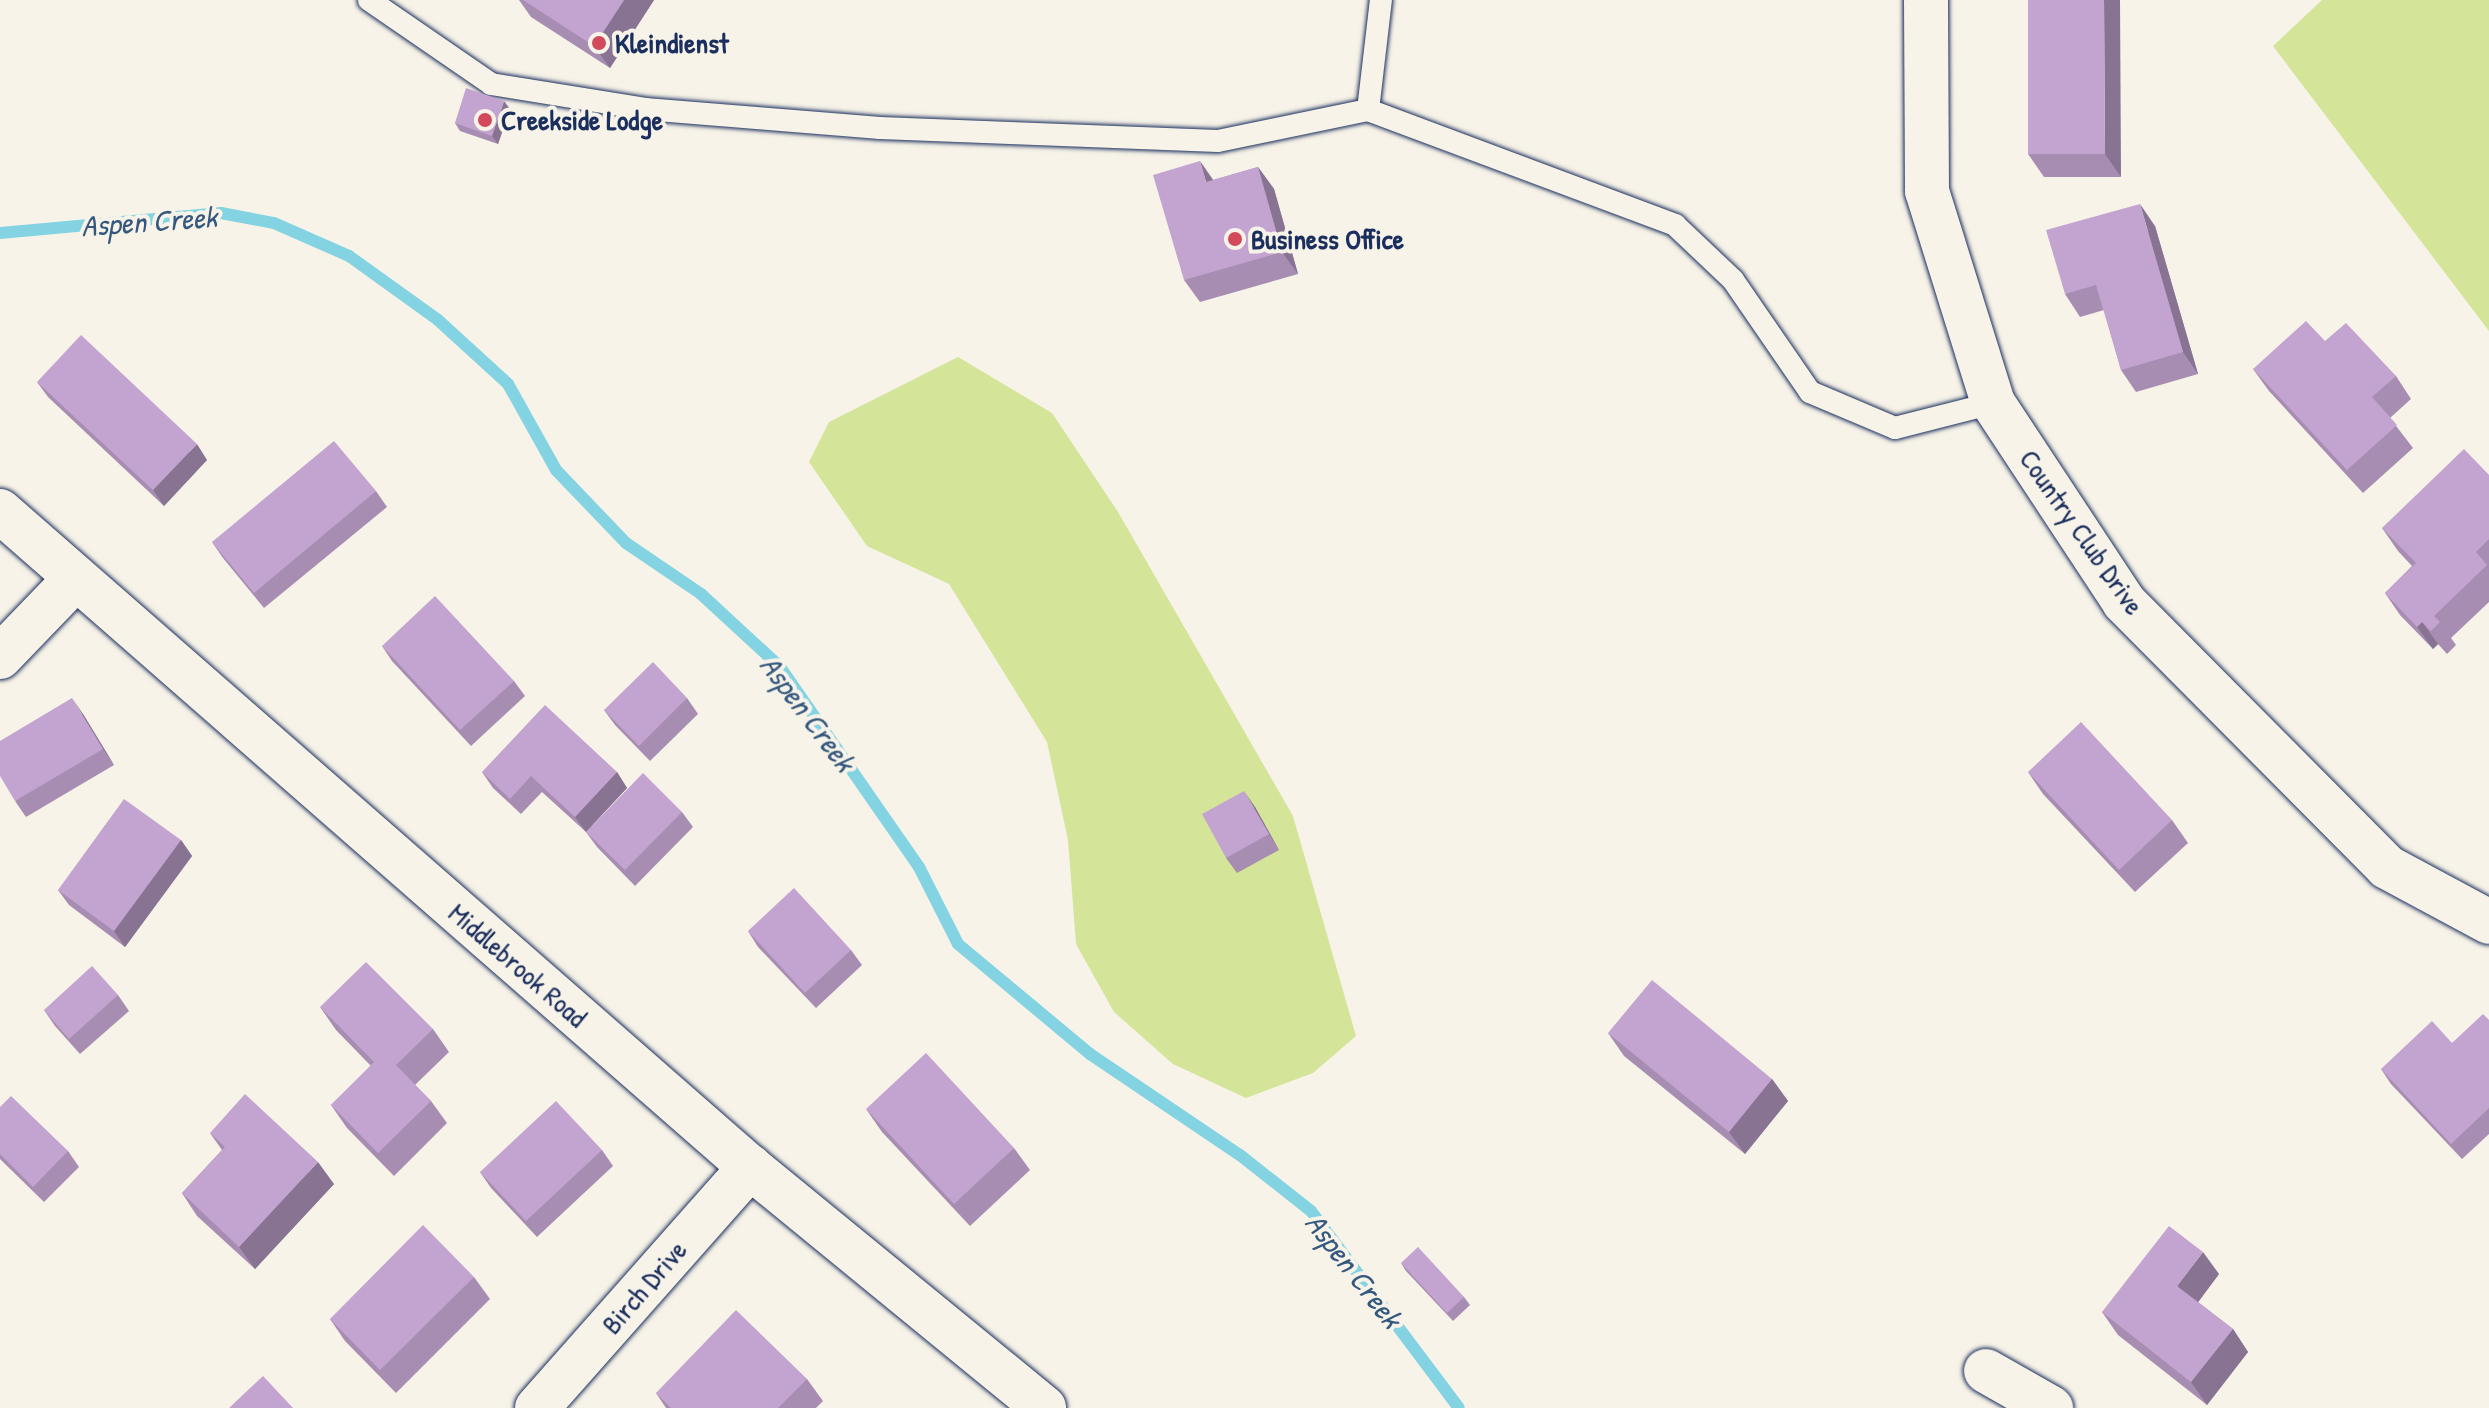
<!DOCTYPE html>
<style>
body{margin:0}
#map{position:relative;width:2489px;height:1408px;overflow:hidden;background:#f7f3e8;font-family:"Patrick Hand",sans-serif}
div>[style]{position:absolute}
.green>*{inset:0;background:#d4e599}
.stream>*{height:12px;margin:-6px;padding:0 6px;transform-origin:6px;border-radius:6px;background:#84d3e2}
.roads{filter:drop-shadow(0 0 2px #1b2f5e) drop-shadow(0 0 2px #1b2f5e)}
.lane>*{height:22px;margin:-11px;padding:0 11px;transform-origin:11px;border-radius:11px;background:#f7f3e8}
.street>*{height:44px;margin:-22px;padding:0 22px;transform-origin:22px;border-radius:22px;background:#f7f3e8}
.wall>*{inset:0;background:#a88db3}
.shaded-wall>*{inset:0;background:#887392}
.building>*{inset:0;background:#c3a4d0}
.dots>*{width:22px;height:22px;translate:-50% -50%;box-sizing:border-box;border:4px solid #f7f3e8;border-radius:50%}
span{translate:-50% -50%;white-space:nowrap;text-align:center;line-height:1.15;-webkit-text-stroke:8px #f7f3e8;paint-order:stroke}
.poi-label{font-size:28px;color:#1b2f5e;font-weight:700}
.left{translate:0 -50%;text-align:left}
.street-label{font-size:28px;color:#1b2f5e}
.water-label{font-size:30px;color:#35587f;font-style:italic}
</style>
<div id="map">
<div class="green">
<div style="clip-path:polygon(2322px 0,2489px 0,2489px 331px,2273px 46px)"></div>
<div style="clip-path:polygon(958px 357px,1052px 413px,1118px 512px,1293px 816px,1356px 1036px,1313px 1073px,1246px 1098px,1173px 1064px,1114px 1012px,1076px 944px,1068px 840px,1047px 742px,949px 584px,867px 546px,809px 462px,829px 422px)"></div>
</div>
<div class="stream">
<div style="left:0;top:233px;width:222px;rotate:-5.2deg"></div>
<div style="left:221px;top:213px;width:54px;rotate:10.7deg"></div>
<div style="left:274px;top:223px;width:82px;rotate:23.7deg"></div>
<div style="left:349px;top:256px;width:110px;rotate:35.7deg"></div>
<div style="left:438px;top:320px;width:95px;rotate:42.4deg"></div>
<div style="left:508px;top:384px;width:98px;rotate:60.8deg"></div>
<div style="left:556px;top:470px;width:101px;rotate:46.2deg"></div>
<div style="left:626px;top:543px;width:91px;rotate:34.2deg"></div>
<div style="left:701px;top:594px;width:108px;rotate:42.7deg"></div>
<div style="left:780px;top:667px;width:244px;rotate:55.2deg"></div>
<div style="left:919px;top:867px;width:86px;rotate:63.1deg"></div>
<div style="left:958px;top:944px;width:172px;rotate:39.8deg"></div>
<div style="left:1090px;top:1054px;width:181px;rotate:34deg"></div>
<div style="left:1240px;top:1155px;width:90px;rotate:38.3deg"></div>
<div style="left:1311px;top:1211px;width:246px;rotate:53.1deg"></div>
</div>
<div class="roads">
<div class="lane">
<div style="left:369px;top:0;width:148px;rotate:34.5deg"></div>
<div style="left:491px;top:84px;width:156px;rotate:9.2deg"></div>
<div style="left:645px;top:109px;width:236px;rotate:4.6deg"></div>
<div style="left:880px;top:128px;width:338px;rotate:2.2deg"></div>
<div style="left:1218px;top:141px;width:153px;rotate:-11.7deg"></div>
<div style="left:1368px;top:110px;width:328px;rotate:20.5deg"></div>
<div style="left:1675px;top:225px;width:80px;rotate:43.5deg"></div>
<div style="left:1733px;top:280px;width:136px;rotate:55.5deg"></div>
<div style="left:1810px;top:392px;width:92px;rotate:23deg"></div>
<div style="left:1895px;top:428px;width:101px;rotate:-14.3deg"></div>
<div style="left:1368px;top:110px;width:111px;rotate:-83.3deg"></div>
</div>
<div class="street">
<div style="left:1926px;top:0;width:191px;rotate:89.7deg"></div>
<div style="left:1927px;top:191px;width:222px;rotate:72.7deg"></div>
<div style="left:1993px;top:403px;width:238px;rotate:56.6deg"></div>
<div style="left:2124px;top:602px;width:373px;rotate:45.2deg"></div>
<div style="left:2387px;top:867px;width:116px;rotate:28.3deg"></div>
<div style="left:0;top:511px;width:996px;rotate:41.18deg"></div>
<div style="left:750px;top:1167px;width:380px;rotate:39.3deg"></div>
<div style="left:0;top:657px;width:108px;rotate:-46.1deg"></div>
<div style="left:1986px;top:1371px;width:75px;rotate:29.6deg"></div>
<div style="left:537px;top:1408px;width:322px;rotate:-48.5deg"></div>
</div>
</div>
<div class="wall">
<div style="clip-path:polygon(519px 0,654px 0,610px 68px,531px 17px)"></div>
<div style="clip-path:polygon(2028px 0,2121px 177px,2044px 177px,2028px 154px)"></div>
<div style="clip-path:polygon(510px 109px,498px 144px,460px 131px,455px 123px)"></div>
<div style="clip-path:polygon(1258px 167px,1274px 189px,1298px 274px,1200px 302px,1184px 280px,1213px 180px)"></div>
<div style="clip-path:polygon(2155px 226px,2198px 374px,2136px 392px,2121px 370px,2104px 310px,2080px 317px,2065px 294px)"></div>
<div style="clip-path:polygon(2325px 341px,2396px 376px,2411px 399px,2390px 418px,2413px 448px,2363px 493px,2269px 391px,2253px 369px)"></div>
<div style="clip-path:polygon(37px 382px,207px 460px,164px 506px,48px 397px)"></div>
<div style="clip-path:polygon(2489px 475px,2489px 602px,2451px 638px,2456px 645px,2447px 654px,2438px 644px,2433px 649px,2400px 615px,2385px 593px,2412px 566px,2398px 551px,2382px 528px)"></div>
<div style="clip-path:polygon(376px 491px,387px 507px,264px 608px,223px 558px,212px 542px)"></div>
<div style="clip-path:polygon(382px 646px,514px 681px,525px 696px,471px 746px,392px 661px)"></div>
<div style="clip-path:polygon(687px 698px,698px 714px,650px 761px,615px 725px,604px 710px)"></div>
<div style="clip-path:polygon(83px 714px,114px 765px,26px 817px,15px 801px)"></div>
<div style="clip-path:polygon(482px 772px,617px 772px,627px 788px,591px 826px,682px 812px,693px 827px,635px 886px,597px 847px,586px 832px,542px 792px,521px 814px,493px 788px)"></div>
<div style="clip-path:polygon(2028px 772px,2172px 820px,2188px 843px,2135px 892px,2043px 794px)"></div>
<div style="clip-path:polygon(1255px 807px,1279px 850px,1237px 873px,1226px 858px)"></div>
<div style="clip-path:polygon(181px 840px,192px 856px,125px 947px,69px 905px,58px 890px)"></div>
<div style="clip-path:polygon(748px 931px,851px 950px,862px 965px,816px 1008px,758px 947px)"></div>
<div style="clip-path:polygon(118px 995px,129px 1011px,80px 1054px,55px 1026px,44px 1010px)"></div>
<div style="clip-path:polygon(320px 1007px,433px 1029px,449px 1052px,415px 1085px,431px 1101px,447px 1123px,394px 1176px,347px 1128px,331px 1105px,371px 1066px,336px 1030px)"></div>
<div style="clip-path:polygon(2489px 1020px,2489px 1134px,2462px 1159px,2391px 1084px,2381px 1069px,2452px 1043px)"></div>
<div style="clip-path:polygon(1608px 1033px,1772px 1079px,1788px 1101px,1745px 1154px,1624px 1056px)"></div>
<div style="clip-path:polygon(0 1107px,68px 1151px,79px 1167px,44px 1202px,0 1159px)"></div>
<div style="clip-path:polygon(866px 1109px,1014px 1148px,1030px 1170px,970px 1226px,882px 1132px)"></div>
<div style="clip-path:polygon(210px 1133px,334px 1184px,255px 1269px,197px 1216px,182px 1193px,222px 1150px)"></div>
<div style="clip-path:polygon(602px 1150px,613px 1166px,537px 1237px,491px 1188px,480px 1172px)"></div>
<div style="clip-path:polygon(1401px 1263px,1464px 1297px,1470px 1305px,1453px 1321px,1406px 1271px)"></div>
<div style="clip-path:polygon(2219px 1274px,2198px 1302px,2233px 1329px,2248px 1352px,2207px 1405px,2118px 1335px,2102px 1312px)"></div>
<div style="clip-path:polygon(474px 1277px,490px 1299px,396px 1393px,345px 1341px,330px 1319px)"></div>
<div style="clip-path:polygon(807px 1379px,823px 1401px,816px 1408px,666px 1408px,656px 1393px)"></div>
</div>
<div class="shaded-wall">
<div style="clip-path:polygon(624px 0,654px 0,610px 68px,594px 46px)"></div>
<div style="clip-path:polygon(2104px 0,2120px 0,2121px 177px,2105px 154px)"></div>
<div style="clip-path:polygon(504px 101px,510px 109px,498px 144px,492px 136px)"></div>
<div style="clip-path:polygon(1200px 161px,1216px 184px,1206px 182px)"></div>
<div style="clip-path:polygon(1258px 167px,1274px 189px,1298px 274px,1282px 252px)"></div>
<div style="clip-path:polygon(2140px 204px,2155px 226px,2198px 374px,2183px 352px)"></div>
<div style="clip-path:polygon(197px 444px,207px 460px,164px 506px,153px 490px)"></div>
<div style="clip-path:polygon(2422px 622px,2438px 644px,2433px 649px,2417px 627px)"></div>
<div style="clip-path:polygon(72px 698px,83px 714px,114px 765px,103px 749px)"></div>
<div style="clip-path:polygon(617px 772px,627px 788px,586px 832px,575px 817px)"></div>
<div style="clip-path:polygon(1244px 791px,1255px 807px,1279px 850px,1269px 834px)"></div>
<div style="clip-path:polygon(181px 840px,192px 856px,125px 947px,114px 931px)"></div>
<div style="clip-path:polygon(1772px 1079px,1788px 1101px,1745px 1154px,1729px 1132px)"></div>
<div style="clip-path:polygon(318px 1162px,334px 1184px,255px 1269px,239px 1247px)"></div>
<div style="clip-path:polygon(2203px 1252px,2219px 1274px,2193px 1309px,2177px 1286px)"></div>
<div style="clip-path:polygon(2233px 1329px,2248px 1352px,2207px 1405px,2191px 1382px)"></div>
</div>
<div class="building">
<div style="clip-path:polygon(523px 0,624px 0,594px 46px)"></div>
<div style="clip-path:polygon(2028px 0,2104px 0,2105px 154px,2028px 154px)"></div>
<div style="clip-path:polygon(466px 88px,504px 101px,492px 136px,455px 123px)"></div>
<div style="clip-path:polygon(1200px 161px,1206px 182px,1258px 167px,1282px 252px,1184px 280px,1153px 175px)"></div>
<div style="clip-path:polygon(2140px 204px,2183px 352px,2121px 370px,2096px 285px,2065px 294px,2046px 230px)"></div>
<div style="clip-path:polygon(2306px 321px,2325px 341px,2346px 323px,2396px 376px,2372px 397px,2397px 425px,2347px 470px,2253px 369px)"></div>
<div style="clip-path:polygon(81px 335px,197px 444px,153px 490px,37px 382px)"></div>
<div style="clip-path:polygon(334px 441px,376px 491px,254px 593px,212px 542px)"></div>
<div style="clip-path:polygon(2464px 449px,2489px 475px,2489px 539px,2476px 552px,2487px 565px,2434px 616px,2440px 622px,2431px 631px,2422px 622px,2417px 627px,2385px 593px,2416px 563px,2382px 528px)"></div>
<div style="clip-path:polygon(435px 596px,514px 681px,460px 730px,382px 646px)"></div>
<div style="clip-path:polygon(653px 662px,687px 698px,639px 746px,604px 710px)"></div>
<div style="clip-path:polygon(72px 698px,103px 749px,15px 801px,0 776px,0 741px)"></div>
<div style="clip-path:polygon(545px 705px,617px 772px,575px 817px,531px 776px,510px 799px,482px 772px)"></div>
<div style="clip-path:polygon(2081px 722px,2172px 820px,2119px 870px,2028px 772px)"></div>
<div style="clip-path:polygon(643px 773px,682px 812px,625px 870px,586px 832px)"></div>
<div style="clip-path:polygon(1244px 791px,1269px 834px,1226px 858px,1202px 814px)"></div>
<div style="clip-path:polygon(124px 799px,181px 840px,114px 931px,58px 890px)"></div>
<div style="clip-path:polygon(794px 888px,851px 950px,805px 993px,748px 931px)"></div>
<div style="clip-path:polygon(366px 962px,433px 1029px,396px 1065px,431px 1101px,378px 1153px,331px 1105px,374px 1062px,320px 1007px)"></div>
<div style="clip-path:polygon(92px 966px,118px 995px,69px 1039px,44px 1010px)"></div>
<div style="clip-path:polygon(1652px 980px,1772px 1079px,1729px 1132px,1608px 1033px)"></div>
<div style="clip-path:polygon(2483px 1014px,2489px 1020px,2489px 1108px,2451px 1144px,2381px 1069px,2432px 1021px,2452px 1043px)"></div>
<div style="clip-path:polygon(926px 1053px,1014px 1148px,954px 1204px,866px 1109px)"></div>
<div style="clip-path:polygon(245px 1094px,318px 1162px,239px 1247px,182px 1193px,225px 1147px,210px 1133px)"></div>
<div style="clip-path:polygon(11px 1096px,68px 1151px,33px 1187px,0 1154px,0 1107px)"></div>
<div style="clip-path:polygon(556px 1101px,602px 1150px,526px 1221px,480px 1172px)"></div>
<div style="clip-path:polygon(423px 1225px,474px 1277px,380px 1370px,330px 1319px)"></div>
<div style="clip-path:polygon(2169px 1226px,2203px 1252px,2177px 1286px,2233px 1329px,2191px 1382px,2102px 1312px)"></div>
<div style="clip-path:polygon(1418px 1247px,1464px 1297px,1447px 1313px,1401px 1263px)"></div>
<div style="clip-path:polygon(736px 1310px,807px 1379px,778px 1408px,671px 1408px,656px 1393px)"></div>
<div style="clip-path:polygon(263px 1376px,293px 1408px,229px 1408px)"></div>
</div>
<div class="dots">
<div style="left:599px;top:43px;background:#d1495b"></div>
<div style="left:485px;top:120px;background:#d1495b"></div>
<div style="left:1235px;top:239px;background:#d1495b"></div>
</div>
<div class="poi-label">
<span class="left" style="left:615px;top:43px">Kleindienst</span>
<span class="left" style="left:501px;top:120px">Creekside Lodge</span>
<span class="left" style="left:1251px;top:239px">Business Office</span>
</div>
<div class="street-label">
<span style="left:2082px;top:532px;rotate:55deg">Country Club Drive</span>
<span style="left:518px;top:965px;rotate:41deg">Middlebrook Road</span>
<span style="left:644px;top:1287px;rotate:-49deg">Birch Drive</span>
</div>
<div class="water-label">
<span style="left:149px;top:221px;rotate:-4deg">Aspen Creek</span>
<span style="left:808px;top:713px;rotate:53deg">Aspen Creek</span>
<span style="left:1354px;top:1270px;rotate:52deg">Aspen Creek</span>
</div>
</div>
